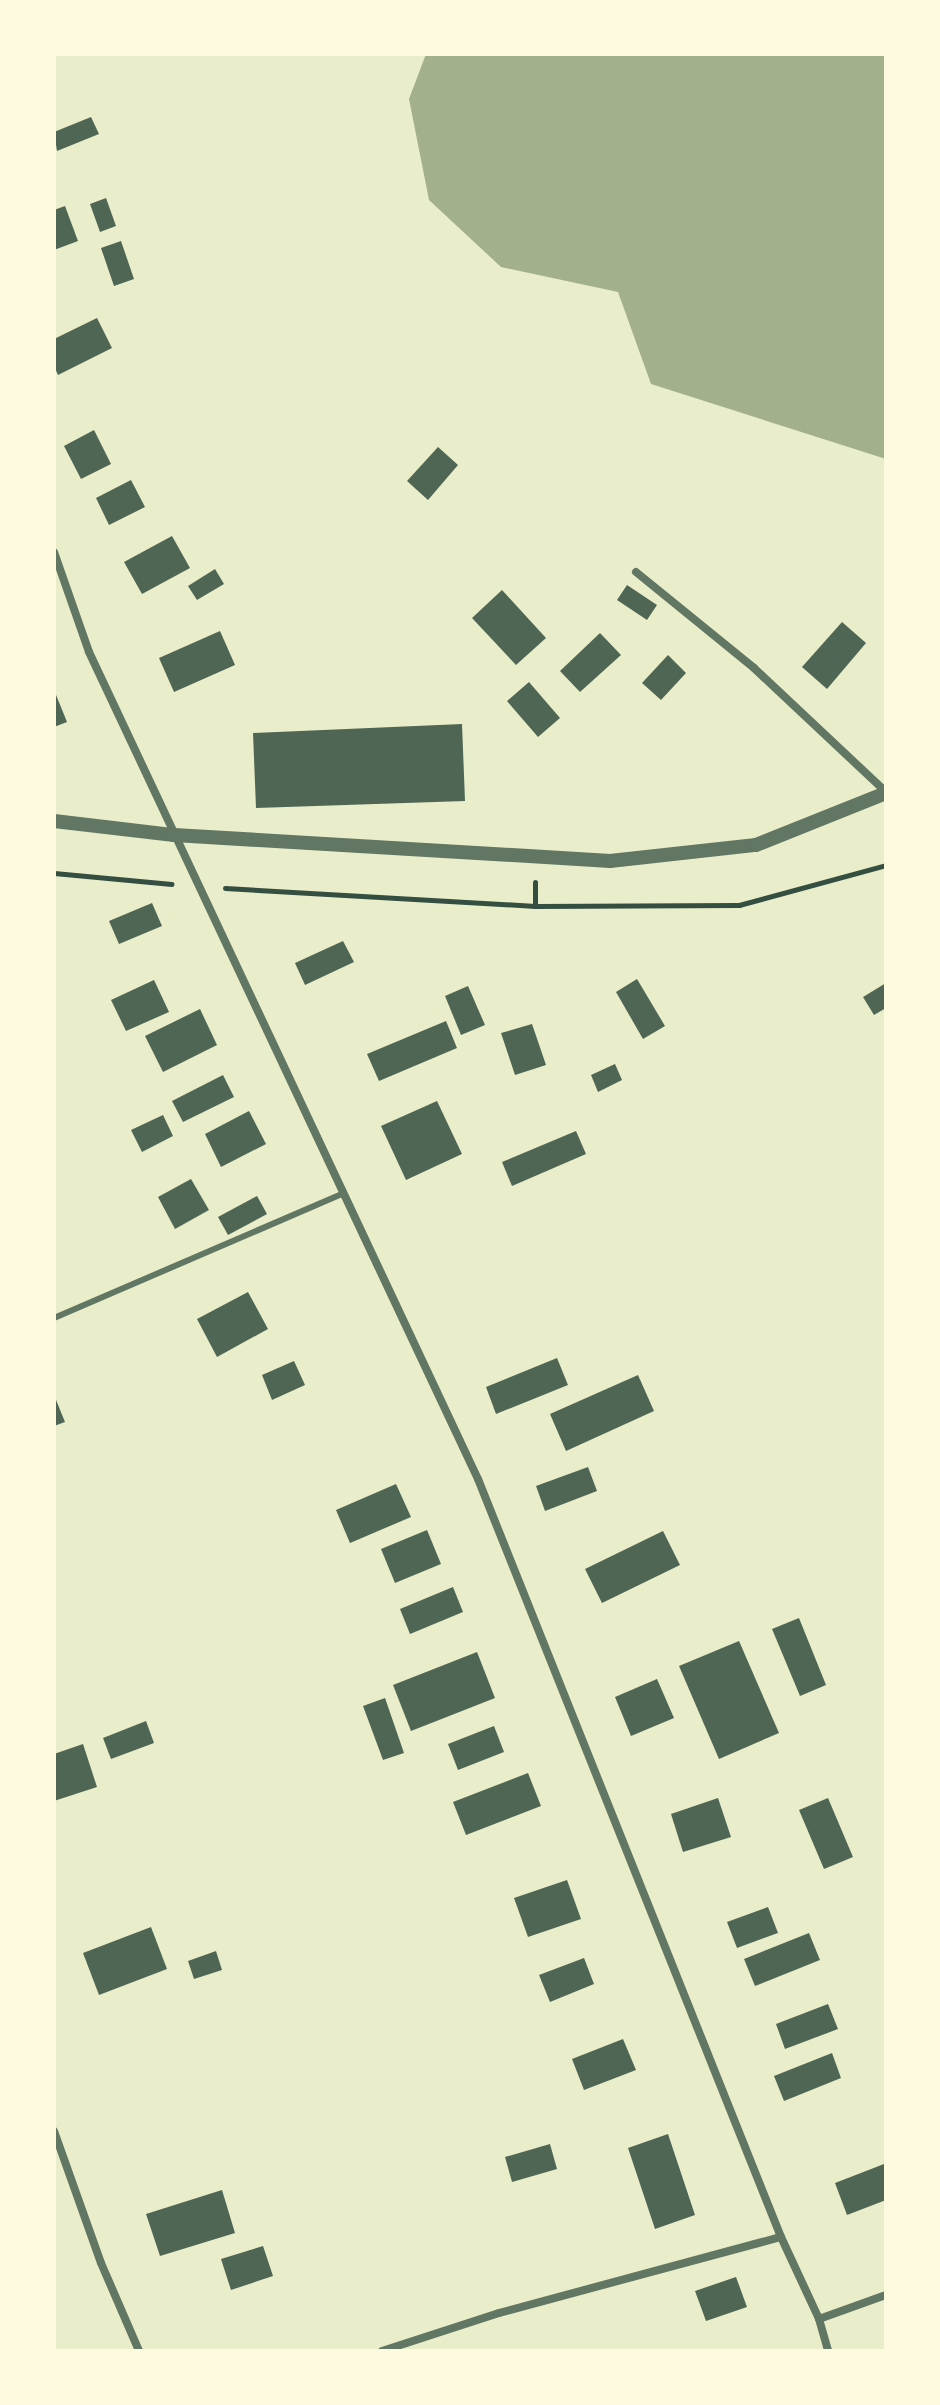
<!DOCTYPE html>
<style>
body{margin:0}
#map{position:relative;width:940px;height:2405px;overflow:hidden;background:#e9edc9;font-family:Raleway,sans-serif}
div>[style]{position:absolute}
.water>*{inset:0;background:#a3b18a}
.building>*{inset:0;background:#4f6655}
.path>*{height:5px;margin:-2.5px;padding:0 2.5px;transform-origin:2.5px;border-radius:2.5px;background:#344e41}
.service>*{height:6px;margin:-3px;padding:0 3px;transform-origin:3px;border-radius:3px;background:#617663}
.minor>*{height:8px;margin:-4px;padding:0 4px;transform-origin:4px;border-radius:4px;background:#617663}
.tertiary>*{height:14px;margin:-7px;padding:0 7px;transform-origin:7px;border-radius:7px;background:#617663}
span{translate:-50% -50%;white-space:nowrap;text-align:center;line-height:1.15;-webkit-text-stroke:6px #fefae0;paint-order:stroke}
.frame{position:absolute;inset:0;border:56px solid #fefae0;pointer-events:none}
</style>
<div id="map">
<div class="water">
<div style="clip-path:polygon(426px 54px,886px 54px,886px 459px,651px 384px,618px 292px,501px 267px,429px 200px,409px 99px)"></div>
</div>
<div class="building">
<div style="clip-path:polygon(91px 117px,99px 134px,57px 151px,54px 132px)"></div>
<div style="clip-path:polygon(106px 198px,116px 226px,100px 232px,90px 204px)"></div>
<div style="clip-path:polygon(65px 206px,78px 241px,54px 250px,54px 210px)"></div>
<div style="clip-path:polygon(121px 241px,134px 279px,114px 286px,101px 248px)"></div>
<div style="clip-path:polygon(97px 318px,112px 348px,58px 375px,54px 366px,54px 339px)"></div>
<div style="clip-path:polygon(94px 430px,111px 464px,81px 479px,64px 446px)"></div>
<div style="clip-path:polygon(438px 447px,458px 465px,428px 500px,407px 481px)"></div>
<div style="clip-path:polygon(131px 480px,145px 507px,109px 525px,96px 498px)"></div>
<div style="clip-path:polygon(172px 536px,190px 568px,142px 594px,124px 562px)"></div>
<div style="clip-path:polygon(215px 569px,224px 584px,197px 600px,188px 586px)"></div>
<div style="clip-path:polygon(627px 585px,657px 605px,647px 620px,617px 600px)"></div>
<div style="clip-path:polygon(502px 590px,546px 638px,516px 665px,472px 618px)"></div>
<div style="clip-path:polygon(842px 622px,866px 643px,827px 689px,802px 667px)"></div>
<div style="clip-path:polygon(220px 631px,235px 665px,174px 692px,159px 658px)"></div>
<div style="clip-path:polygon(600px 633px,621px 655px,580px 692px,560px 671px)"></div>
<div style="clip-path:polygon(668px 655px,686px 673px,661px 700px,642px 683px)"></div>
<div style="clip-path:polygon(529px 682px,560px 718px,538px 737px,507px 701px)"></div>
<div style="clip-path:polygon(54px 690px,67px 722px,54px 727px)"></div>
<div style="clip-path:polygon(462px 724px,465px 801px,256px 808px,253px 733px)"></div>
<div style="clip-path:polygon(152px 903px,162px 926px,119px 944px,109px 921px)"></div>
<div style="clip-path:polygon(343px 941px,354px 962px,305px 985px,295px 963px)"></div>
<div style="clip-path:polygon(637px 979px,665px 1026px,643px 1039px,616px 992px)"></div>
<div style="clip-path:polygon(154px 980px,169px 1012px,126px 1031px,111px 1000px)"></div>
<div style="clip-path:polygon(886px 983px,886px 1008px,874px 1015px,863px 997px)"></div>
<div style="clip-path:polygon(468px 986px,485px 1025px,461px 1035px,445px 996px)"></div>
<div style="clip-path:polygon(200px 1009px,217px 1045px,163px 1072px,145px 1036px)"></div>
<div style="clip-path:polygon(446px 1021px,457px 1048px,379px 1081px,367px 1054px)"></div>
<div style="clip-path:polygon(532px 1024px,546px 1065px,515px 1075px,501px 1033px)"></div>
<div style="clip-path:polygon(615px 1064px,622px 1080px,598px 1092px,591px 1075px)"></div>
<div style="clip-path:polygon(223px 1075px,234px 1097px,183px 1122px,172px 1101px)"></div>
<div style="clip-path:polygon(437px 1101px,462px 1154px,406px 1180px,381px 1126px)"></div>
<div style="clip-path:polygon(249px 1111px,266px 1144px,221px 1167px,205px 1134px)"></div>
<div style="clip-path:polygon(163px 1115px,173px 1136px,142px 1152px,131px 1130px)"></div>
<div style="clip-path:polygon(576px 1131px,586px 1154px,512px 1186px,502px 1162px)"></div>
<div style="clip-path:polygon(191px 1179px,209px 1210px,175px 1229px,158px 1197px)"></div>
<div style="clip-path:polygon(257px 1196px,267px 1214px,228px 1235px,218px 1217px)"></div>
<div style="clip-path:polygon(248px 1292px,268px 1329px,217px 1357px,197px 1319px)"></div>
<div style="clip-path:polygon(557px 1358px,568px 1385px,496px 1414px,486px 1387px)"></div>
<div style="clip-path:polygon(294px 1361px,305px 1385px,272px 1400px,262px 1375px)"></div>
<div style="clip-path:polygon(638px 1375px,654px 1411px,566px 1451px,550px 1414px)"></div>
<div style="clip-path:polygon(54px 1395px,65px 1422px,54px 1426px)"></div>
<div style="clip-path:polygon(588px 1467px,597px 1491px,545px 1511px,536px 1486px)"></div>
<div style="clip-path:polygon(396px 1484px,411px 1517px,350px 1543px,336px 1510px)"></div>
<div style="clip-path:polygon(427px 1530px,441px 1564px,395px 1583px,381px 1549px)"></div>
<div style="clip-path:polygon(663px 1531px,680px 1565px,602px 1603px,585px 1569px)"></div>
<div style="clip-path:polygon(453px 1587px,463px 1612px,410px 1634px,400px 1609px)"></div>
<div style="clip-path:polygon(799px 1618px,826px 1685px,800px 1696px,772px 1629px)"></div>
<div style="clip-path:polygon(739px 1641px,779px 1733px,719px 1759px,679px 1666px)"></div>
<div style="clip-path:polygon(477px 1652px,495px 1698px,411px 1731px,393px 1685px)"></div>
<div style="clip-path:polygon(657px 1679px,674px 1718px,631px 1736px,615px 1697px)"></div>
<div style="clip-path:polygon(385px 1698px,404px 1753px,383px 1760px,363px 1706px)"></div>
<div style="clip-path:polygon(146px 1721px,154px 1743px,111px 1759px,103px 1738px)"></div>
<div style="clip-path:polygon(494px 1726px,504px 1752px,458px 1770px,448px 1744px)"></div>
<div style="clip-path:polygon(83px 1744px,97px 1787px,54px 1801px,54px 1754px)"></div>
<div style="clip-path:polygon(528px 1773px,541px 1806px,466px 1835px,453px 1802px)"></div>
<div style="clip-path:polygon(718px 1798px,731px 1837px,683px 1852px,671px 1814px)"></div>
<div style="clip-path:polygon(828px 1798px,853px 1857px,824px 1869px,799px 1810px)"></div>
<div style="clip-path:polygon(567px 1880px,581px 1919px,528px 1937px,514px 1898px)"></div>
<div style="clip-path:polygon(768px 1907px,778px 1933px,737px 1948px,727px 1922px)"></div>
<div style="clip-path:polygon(151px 1927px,167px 1969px,99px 1995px,83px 1953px)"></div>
<div style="clip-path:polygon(809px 1933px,820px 1960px,755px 1986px,744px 1959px)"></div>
<div style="clip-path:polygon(216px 1951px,222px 1970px,194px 1979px,188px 1961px)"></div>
<div style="clip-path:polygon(584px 1958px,594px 1984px,550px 2002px,539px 1975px)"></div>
<div style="clip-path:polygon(828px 2004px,838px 2029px,785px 2049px,776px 2024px)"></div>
<div style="clip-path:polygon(623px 2039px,636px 2070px,584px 2090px,572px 2059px)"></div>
<div style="clip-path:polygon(832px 2053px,841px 2078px,784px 2101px,774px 2076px)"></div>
<div style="clip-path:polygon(668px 2134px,695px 2215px,655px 2229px,628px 2148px)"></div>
<div style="clip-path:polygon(550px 2144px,557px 2169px,512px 2182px,505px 2157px)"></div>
<div style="clip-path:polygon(884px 2164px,886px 2200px,847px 2215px,835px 2183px)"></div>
<div style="clip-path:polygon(222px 2190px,235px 2233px,160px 2256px,146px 2214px)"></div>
<div style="clip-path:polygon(263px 2246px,273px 2276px,231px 2290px,221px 2259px)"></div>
<div style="clip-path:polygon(736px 2277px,747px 2307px,706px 2321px,695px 2291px)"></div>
</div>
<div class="path">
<div style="left:54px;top:873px;width:118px;rotate:5.4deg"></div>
<div style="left:535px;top:882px;width:24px;rotate:90deg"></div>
<div style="left:535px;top:906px;width:204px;rotate:-0.3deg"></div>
<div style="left:739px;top:905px;width:152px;rotate:-15.2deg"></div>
<div style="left:225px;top:888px;width:311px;rotate:3.3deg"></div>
</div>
<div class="service">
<div style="left:54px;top:1318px;width:314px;rotate:-23.3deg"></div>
</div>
<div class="minor">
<div style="left:54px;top:552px;width:106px;rotate:70.7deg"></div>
<div style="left:89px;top:652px;width:914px;rotate:64.81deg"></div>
<div style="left:478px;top:1479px;width:816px;rotate:68.21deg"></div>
<div style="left:781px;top:2237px;width:90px;rotate:65.1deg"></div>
<div style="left:819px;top:2319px;width:33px;rotate:74deg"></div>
<div style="left:636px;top:572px;width:152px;rotate:39.1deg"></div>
<div style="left:754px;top:668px;width:181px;rotate:43.2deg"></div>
<div style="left:54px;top:2131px;width:140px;rotate:70.4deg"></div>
<div style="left:101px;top:2263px;width:96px;rotate:66.6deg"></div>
<div style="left:819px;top:2319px;width:71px;rotate:-19.7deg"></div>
<div style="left:382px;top:2351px;width:123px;rotate:-18deg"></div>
<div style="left:499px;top:2313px;width:292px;rotate:-15.1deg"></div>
</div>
<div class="tertiary">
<div style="left:54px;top:821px;width:121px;rotate:6.7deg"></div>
<div style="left:174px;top:835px;width:437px;rotate:3.4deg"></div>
<div style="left:610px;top:861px;width:147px;rotate:-6.3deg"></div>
<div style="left:756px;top:845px;width:140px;rotate:-21.8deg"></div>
</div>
<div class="frame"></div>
</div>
